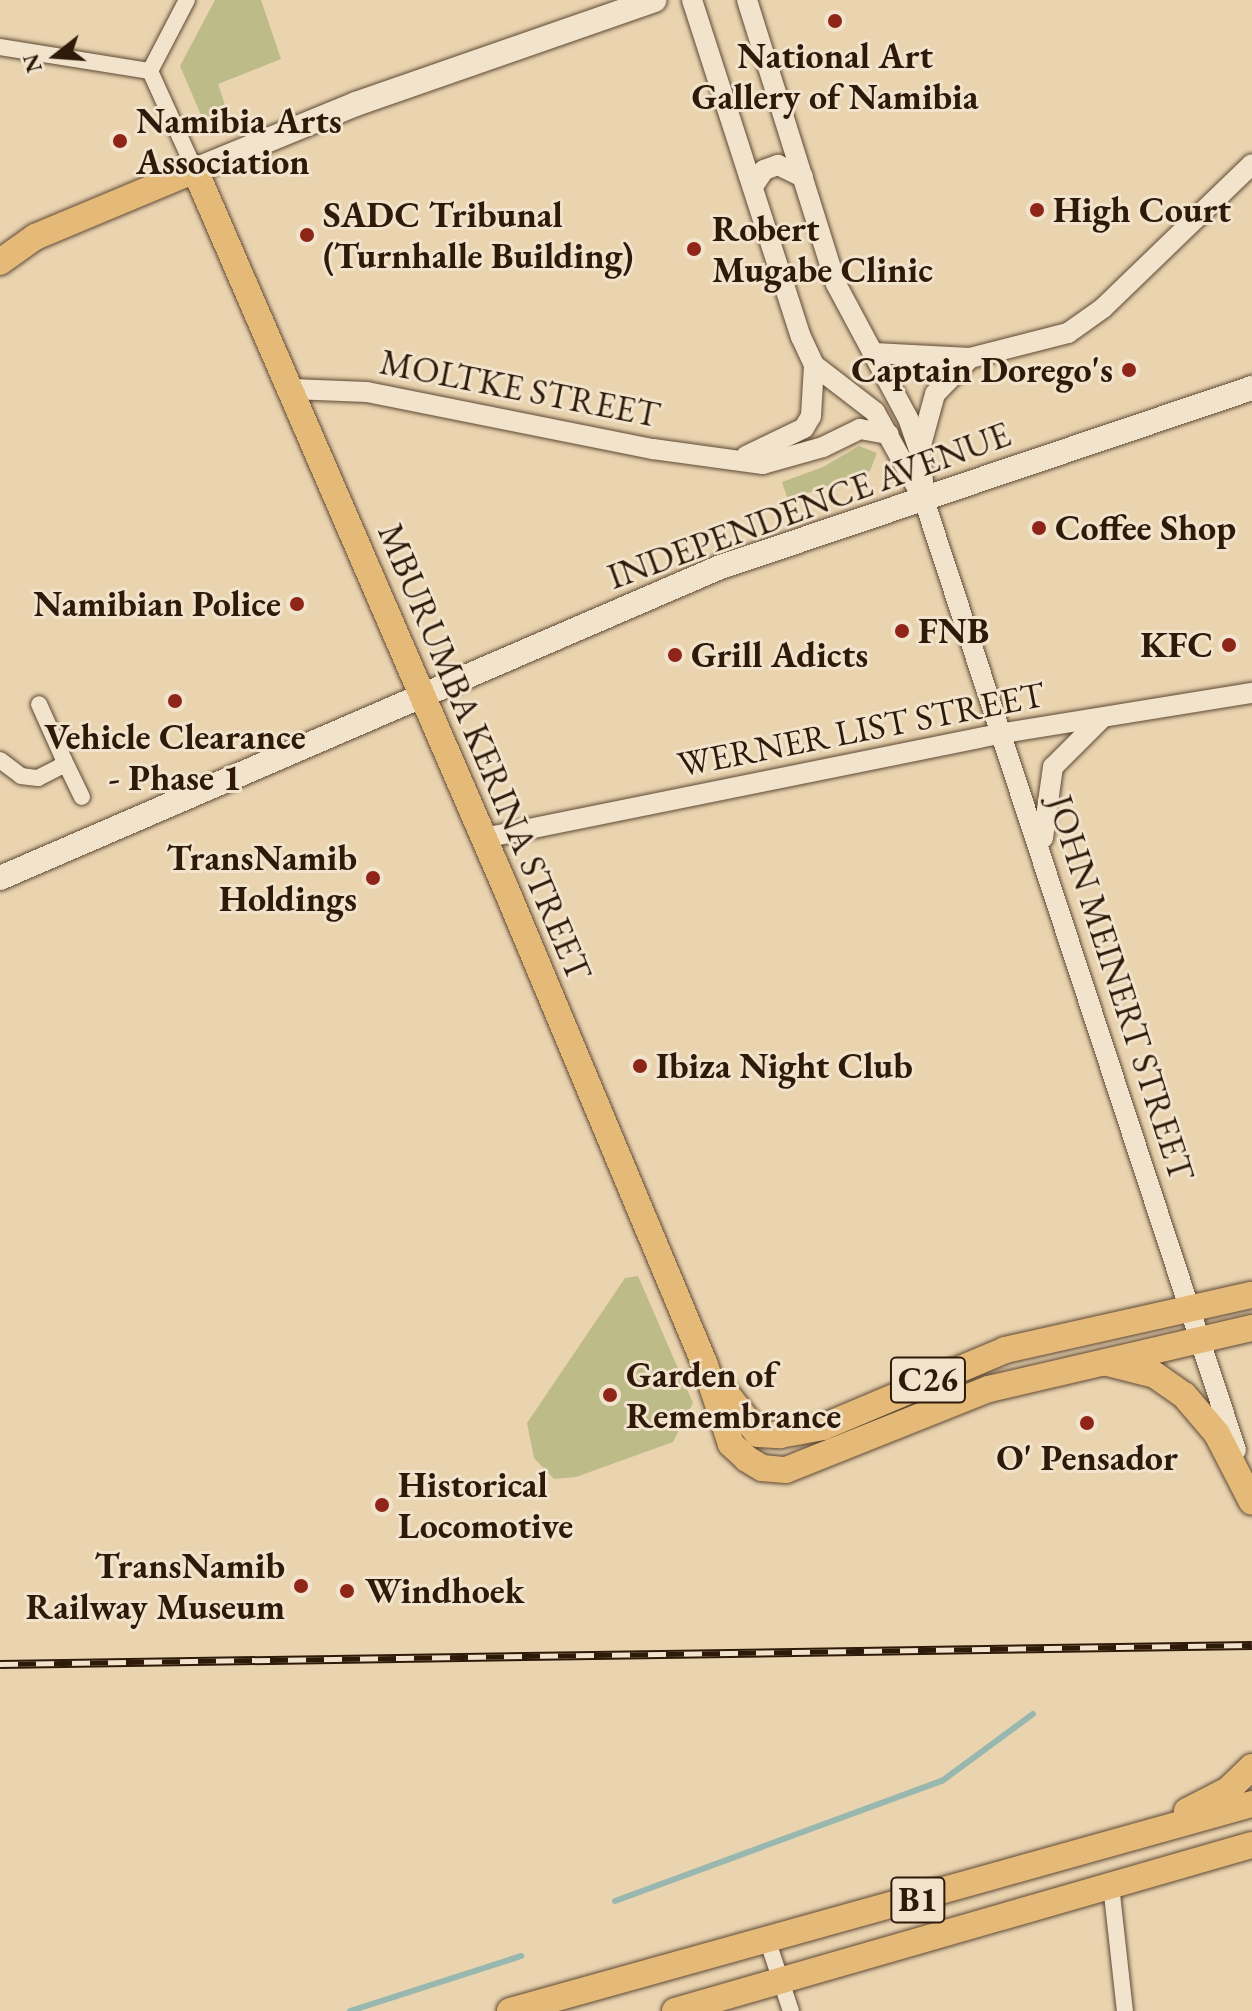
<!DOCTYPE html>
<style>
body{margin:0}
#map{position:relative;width:1252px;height:2011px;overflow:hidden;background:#ead4b0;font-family:"EB Garamond",serif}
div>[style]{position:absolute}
.green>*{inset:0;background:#bdbb87}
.stream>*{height:6px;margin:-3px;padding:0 3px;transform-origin:3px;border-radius:3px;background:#98b8af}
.roads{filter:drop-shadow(0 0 2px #5e4834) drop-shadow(0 0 2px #5e4834)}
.minor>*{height:16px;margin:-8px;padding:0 8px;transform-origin:8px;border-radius:8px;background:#f1e3cc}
.tertiary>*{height:20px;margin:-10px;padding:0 10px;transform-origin:10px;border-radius:10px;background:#f1e3cc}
.secondary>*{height:24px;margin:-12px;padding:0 12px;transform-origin:12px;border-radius:12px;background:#f1e3cc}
.primary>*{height:26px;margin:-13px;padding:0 13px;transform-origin:13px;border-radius:13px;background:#e5ba78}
.rail>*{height:9px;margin-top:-4.5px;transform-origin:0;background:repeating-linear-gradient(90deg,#f1e3cc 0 18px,#2f1a0a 0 36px);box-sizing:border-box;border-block:2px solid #2f1a0a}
.dots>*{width:22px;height:22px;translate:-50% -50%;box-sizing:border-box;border:4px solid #f1e3cc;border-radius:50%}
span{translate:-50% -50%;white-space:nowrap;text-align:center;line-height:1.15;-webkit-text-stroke:6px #f1e3cc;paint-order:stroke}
.shield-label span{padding:2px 6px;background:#f1e3cc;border:2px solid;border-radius:6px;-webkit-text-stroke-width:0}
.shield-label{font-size:34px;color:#2f1a0a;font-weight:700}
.poi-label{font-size:36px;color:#2f1a0a;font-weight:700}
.left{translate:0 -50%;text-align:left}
.right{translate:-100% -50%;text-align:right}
.street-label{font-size:36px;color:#2f1a0a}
.north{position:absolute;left:16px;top:16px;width:80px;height:80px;-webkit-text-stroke:6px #f1e3cc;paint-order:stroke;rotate:253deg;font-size:22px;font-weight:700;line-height:32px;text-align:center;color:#2f1a0a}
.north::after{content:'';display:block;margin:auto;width:28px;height:36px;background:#2f1a0a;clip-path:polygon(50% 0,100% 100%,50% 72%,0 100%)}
</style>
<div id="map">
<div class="green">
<div style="clip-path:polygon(215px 0,261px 0,281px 59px,218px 84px,230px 120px,207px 129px,180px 66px)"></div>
<div style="clip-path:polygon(859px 446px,877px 453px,870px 471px,788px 500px,782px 482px,823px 467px)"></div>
<div style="clip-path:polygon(638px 1276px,693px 1403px,673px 1442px,576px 1477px,554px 1479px,534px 1458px,527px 1423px,625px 1278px)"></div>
</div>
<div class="stream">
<div style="left:615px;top:1901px;width:348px;rotate:-20.2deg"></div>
<div style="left:942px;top:1781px;width:113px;rotate:-36.4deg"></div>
<div style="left:350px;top:2011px;width:180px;rotate:-17.8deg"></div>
</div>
<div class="roads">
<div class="minor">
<div style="left:0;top:47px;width:152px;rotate:9.1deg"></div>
<div style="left:150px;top:71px;width:109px;rotate:65.6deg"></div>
<div style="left:150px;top:71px;width:80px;rotate:-62.5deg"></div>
<div style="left:0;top:760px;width:26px;rotate:37deg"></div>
<div style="left:21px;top:776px;width:17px;rotate:7deg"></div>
<div style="left:38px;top:778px;width:25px;rotate:-27deg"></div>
<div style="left:60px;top:767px;width:8px;rotate:-60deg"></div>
<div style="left:64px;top:760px;width:61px;rotate:-114.1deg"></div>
<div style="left:64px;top:760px;width:41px;rotate:64.1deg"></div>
<div style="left:1111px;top:1885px;width:127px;rotate:83.7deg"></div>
<div style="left:768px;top:1942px;width:73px;rotate:71.6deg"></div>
</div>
<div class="tertiary">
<div style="left:692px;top:0;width:354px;rotate:72.1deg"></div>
<div style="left:801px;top:337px;width:31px;rotate:65deg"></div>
<div style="left:814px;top:365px;width:77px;rotate:37.6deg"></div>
<div style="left:875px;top:412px;width:101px;rotate:60.9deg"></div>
<div style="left:924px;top:500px;width:1000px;rotate:71.82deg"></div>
<div style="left:747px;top:0;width:298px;rotate:72.6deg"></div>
<div style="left:836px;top:284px;width:152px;rotate:61.8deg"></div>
<div style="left:908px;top:418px;width:37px;rotate:71deg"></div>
<div style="left:920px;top:453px;width:37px;rotate:84deg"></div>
<div style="left:754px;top:185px;width:18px;rotate:-56deg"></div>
<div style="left:764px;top:170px;width:15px;rotate:-20deg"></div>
<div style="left:778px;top:165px;width:28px;rotate:26deg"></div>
<div style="left:874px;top:353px;width:96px;rotate:3deg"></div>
<div style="left:970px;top:358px;width:101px;rotate:-14.3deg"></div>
<div style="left:1068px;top:333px;width:43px;rotate:-35.5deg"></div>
<div style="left:1103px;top:308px;width:207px;rotate:-44deg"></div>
<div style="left:292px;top:389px;width:75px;rotate:2.3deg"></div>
<div style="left:367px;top:392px;width:292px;rotate:11.3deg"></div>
<div style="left:653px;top:449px;width:111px;rotate:7.8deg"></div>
<div style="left:763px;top:464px;width:62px;rotate:-15.8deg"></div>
<div style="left:823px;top:447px;width:41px;rotate:-25.9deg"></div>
<div style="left:860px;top:429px;width:29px;rotate:10deg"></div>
<div style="left:921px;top:445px;width:53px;rotate:-74.6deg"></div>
<div style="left:935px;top:394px;width:50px;rotate:-45.8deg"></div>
<div style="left:746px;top:456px;width:64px;rotate:-25.8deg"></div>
<div style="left:804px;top:428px;width:14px;rotate:-60deg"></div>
<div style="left:811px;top:416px;width:51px;rotate:-86.6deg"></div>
<div style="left:484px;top:838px;width:530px;rotate:-11.42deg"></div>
<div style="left:1004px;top:733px;width:251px;rotate:-9.2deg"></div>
<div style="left:1043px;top:838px;width:72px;rotate:-82deg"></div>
<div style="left:1053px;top:767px;width:68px;rotate:-45deg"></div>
</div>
<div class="secondary">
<div style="left:195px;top:170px;width:174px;rotate:-22.3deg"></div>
<div style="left:356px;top:104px;width:316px;rotate:-19.2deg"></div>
<div style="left:0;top:878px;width:782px;rotate:-23.35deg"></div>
<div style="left:718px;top:568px;width:564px;rotate:-18.63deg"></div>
</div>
<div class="primary">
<div style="left:0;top:262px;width:43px;rotate:-35.5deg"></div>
<div style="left:35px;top:237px;width:173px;rotate:-22.7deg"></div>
<div style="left:195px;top:170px;width:783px;rotate:66.61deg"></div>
<div style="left:506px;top:889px;width:516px;rotate:67.31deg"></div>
<div style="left:705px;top:1365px;width:83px;rotate:71.8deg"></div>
<div style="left:731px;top:1444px;width:22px;rotate:43deg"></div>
<div style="left:747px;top:1459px;width:17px;rotate:31deg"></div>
<div style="left:762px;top:1468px;width:24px;rotate:5deg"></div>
<div style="left:786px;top:1470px;width:219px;rotate:-21.8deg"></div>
<div style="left:989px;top:1389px;width:270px;rotate:-13.1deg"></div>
<div style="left:1107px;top:1363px;width:49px;rotate:14deg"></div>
<div style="left:1155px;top:1375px;width:35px;rotate:35deg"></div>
<div style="left:1184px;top:1395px;width:51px;rotate:49.8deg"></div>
<div style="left:1217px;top:1434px;width:76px;rotate:62.8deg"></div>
<div style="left:719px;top:1384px;width:63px;rotate:52deg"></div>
<div style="left:758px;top:1434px;width:22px;rotate:3deg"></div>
<div style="left:780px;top:1435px;width:44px;rotate:-10.5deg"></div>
<div style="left:823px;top:1427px;width:198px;rotate:-22.9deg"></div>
<div style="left:1005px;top:1350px;width:253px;rotate:-12.6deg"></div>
<div style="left:1187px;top:1811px;width:46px;rotate:-27.1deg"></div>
<div style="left:1228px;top:1790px;width:33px;rotate:-44deg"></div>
<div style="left:510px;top:2011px;width:770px;rotate:-15.59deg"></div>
<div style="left:675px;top:2011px;width:600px;rotate:-16.05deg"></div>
</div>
</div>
<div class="rail">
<div style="left:0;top:1664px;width:1252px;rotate:-0.87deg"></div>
</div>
<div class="dots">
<div style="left:835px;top:21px;background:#8f2418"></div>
<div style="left:120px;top:141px;background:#8f2418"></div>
<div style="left:1037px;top:210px;background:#8f2418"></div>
<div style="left:307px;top:235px;background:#8f2418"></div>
<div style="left:694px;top:249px;background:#8f2418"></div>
<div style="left:1129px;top:370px;background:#8f2418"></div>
<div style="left:1039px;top:528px;background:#8f2418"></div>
<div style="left:297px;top:604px;background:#8f2418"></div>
<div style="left:902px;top:631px;background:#8f2418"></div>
<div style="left:1229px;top:645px;background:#8f2418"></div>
<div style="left:675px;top:655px;background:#8f2418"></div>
<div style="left:175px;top:701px;background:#8f2418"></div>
<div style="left:373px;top:878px;background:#8f2418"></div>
<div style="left:640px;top:1066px;background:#8f2418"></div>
<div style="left:610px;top:1395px;background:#8f2418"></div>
<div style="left:1087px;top:1423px;background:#8f2418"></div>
<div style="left:382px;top:1505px;background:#8f2418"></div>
<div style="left:301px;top:1586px;background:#8f2418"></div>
<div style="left:347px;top:1591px;background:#8f2418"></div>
</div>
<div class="shield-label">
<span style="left:928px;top:1380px">C26</span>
<span style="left:918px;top:1900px">B1</span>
</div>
<div class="poi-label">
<span style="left:835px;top:76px">National Art<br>Gallery of Namibia</span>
<span class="left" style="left:136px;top:141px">Namibia Arts<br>Association</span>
<span class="left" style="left:1053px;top:210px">High Court</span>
<span class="left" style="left:323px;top:235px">SADC Tribunal<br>(Turnhalle Building)</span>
<span class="left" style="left:712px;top:249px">Robert<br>Mugabe Clinic</span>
<span class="right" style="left:1113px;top:370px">Captain Dorego's</span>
<span class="left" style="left:1055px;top:528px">Coffee Shop</span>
<span class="right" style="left:281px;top:604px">Namibian Police</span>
<span class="left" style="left:918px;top:631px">FNB</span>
<span class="right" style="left:1213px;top:645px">KFC</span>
<span class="left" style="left:691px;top:655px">Grill Adicts</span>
<span style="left:175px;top:757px">Vehicle Clearance<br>- Phase 1</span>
<span class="right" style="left:357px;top:878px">TransNamib<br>Holdings</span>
<span class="left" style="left:656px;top:1066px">Ibiza Night Club</span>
<span class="left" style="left:626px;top:1395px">Garden of<br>Remembrance</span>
<span style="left:1087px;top:1458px">O' Pensador</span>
<span class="left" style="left:398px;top:1505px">Historical<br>Locomotive</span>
<span class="right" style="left:285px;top:1586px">TransNamib<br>Railway Museum</span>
<span class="left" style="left:365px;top:1591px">Windhoek</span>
</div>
<div class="street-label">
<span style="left:520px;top:388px;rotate:11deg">MOLTKE STREET</span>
<span style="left:809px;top:505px;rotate:-20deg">INDEPENDENCE AVENUE</span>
<span style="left:861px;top:729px;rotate:-11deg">WERNER LIST STREET</span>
<span style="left:485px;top:752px;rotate:67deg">MBURUMBA KERINA STREET</span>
<span style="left:1121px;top:988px;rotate:72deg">JOHN MEINERT STREET</span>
</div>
<div class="north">N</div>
</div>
